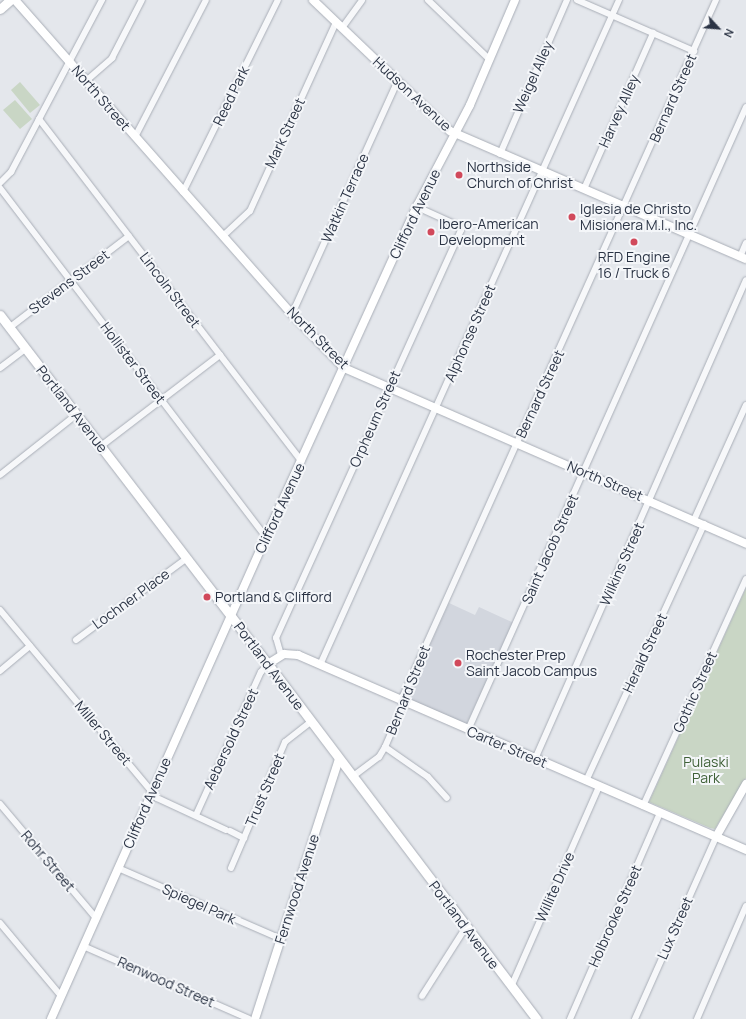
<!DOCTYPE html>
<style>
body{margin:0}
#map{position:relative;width:746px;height:1019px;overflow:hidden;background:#e4e7ec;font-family:Manrope,sans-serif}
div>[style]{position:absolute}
.built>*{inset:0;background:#d2d6de}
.green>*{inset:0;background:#c9d6c5}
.roads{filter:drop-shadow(0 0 1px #a9aeb7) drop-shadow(0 0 1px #a9aeb7)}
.street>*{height:6px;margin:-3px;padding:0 3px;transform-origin:3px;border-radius:3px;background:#f7f8fa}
.secondary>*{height:8px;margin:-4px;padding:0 4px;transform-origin:4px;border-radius:4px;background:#fff}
.primary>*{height:9px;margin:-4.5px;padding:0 4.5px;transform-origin:4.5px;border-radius:4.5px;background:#fff}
.dots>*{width:11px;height:11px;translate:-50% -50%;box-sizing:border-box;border:2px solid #f4f6f9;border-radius:50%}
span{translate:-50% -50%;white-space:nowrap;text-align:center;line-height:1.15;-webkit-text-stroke:4px #f4f6f9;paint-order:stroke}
.street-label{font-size:14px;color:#2b3445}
.poi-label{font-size:14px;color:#2b3445}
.left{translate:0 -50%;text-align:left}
.park-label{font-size:14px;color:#3f6138}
.north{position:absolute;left:698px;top:8px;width:40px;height:40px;-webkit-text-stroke:3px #f4f6f9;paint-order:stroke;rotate:116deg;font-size:11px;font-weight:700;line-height:16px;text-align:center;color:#2b3445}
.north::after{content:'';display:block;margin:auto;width:14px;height:18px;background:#2b3445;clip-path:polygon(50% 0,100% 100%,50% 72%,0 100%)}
</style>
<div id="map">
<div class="built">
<div style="clip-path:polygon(449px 603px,475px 615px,479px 607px,514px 623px,466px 725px,406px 698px)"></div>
</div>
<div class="green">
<div style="clip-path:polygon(20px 82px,40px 105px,30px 113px,11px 90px)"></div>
<div style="clip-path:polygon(15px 100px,32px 119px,20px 129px,3px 110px)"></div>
<div style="clip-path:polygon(746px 588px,746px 778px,719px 822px,715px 829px,710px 828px,649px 802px)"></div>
</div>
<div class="roads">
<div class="street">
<div style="left:428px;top:0;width:85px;rotate:44deg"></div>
<div style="left:577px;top:0;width:128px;rotate:23.6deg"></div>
<div style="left:342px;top:28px;width:34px;rotate:-54deg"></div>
<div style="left:86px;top:81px;width:35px;rotate:-41deg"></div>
<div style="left:112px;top:58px;width:65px;rotate:-62.7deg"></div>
<div style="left:39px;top:119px;width:431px;rotate:52.5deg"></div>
<div style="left:135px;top:137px;width:154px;rotate:-62.6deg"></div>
<div style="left:500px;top:154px;width:168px;rotate:-66.5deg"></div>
<div style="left:0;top:183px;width:16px;rotate:-45deg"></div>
<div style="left:11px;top:172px;width:195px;rotate:-62.1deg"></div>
<div style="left:0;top:188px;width:439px;rotate:52.7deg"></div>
<div style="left:584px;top:189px;width:171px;rotate:-66.1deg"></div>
<div style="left:183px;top:192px;width:214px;rotate:-63.7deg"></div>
<div style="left:223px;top:236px;width:37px;rotate:-43deg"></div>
<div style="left:250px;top:211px;width:208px;rotate:-65.5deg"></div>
<div style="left:740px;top:257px;width:15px;rotate:-67deg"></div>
<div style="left:292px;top:314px;width:255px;rotate:-65.6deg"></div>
<div style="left:9px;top:328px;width:151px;rotate:-37.5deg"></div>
<div style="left:0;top:368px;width:31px;rotate:-37deg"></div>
<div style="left:101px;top:446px;width:150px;rotate:-37.4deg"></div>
<div style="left:0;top:475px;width:97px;rotate:-38.3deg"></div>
<div style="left:694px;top:520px;width:126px;rotate:-65.7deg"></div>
<div style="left:0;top:610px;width:245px;rotate:50.1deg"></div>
<div style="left:157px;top:798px;width:76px;rotate:24.9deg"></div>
<div style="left:76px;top:640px;width:137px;rotate:-36.4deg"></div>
<div style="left:281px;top:655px;width:18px;rotate:-106deg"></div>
<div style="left:276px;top:638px;width:448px;rotate:-65.6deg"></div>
<div style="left:461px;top:230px;width:4px;rotate:-117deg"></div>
<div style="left:459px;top:226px;width:46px;rotate:-155.7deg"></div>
<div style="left:320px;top:665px;width:729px;rotate:-65.79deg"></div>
<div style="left:0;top:671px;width:39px;rotate:-40deg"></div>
<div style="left:468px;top:730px;width:682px;rotate:-65.95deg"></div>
<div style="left:385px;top:747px;width:52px;rotate:34.9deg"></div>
<div style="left:428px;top:777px;width:28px;rotate:48deg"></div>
<div style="left:535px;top:759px;width:523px;rotate:-66.23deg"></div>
<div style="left:352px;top:777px;width:34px;rotate:-37deg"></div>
<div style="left:379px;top:757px;width:12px;rotate:-59deg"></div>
<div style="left:385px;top:747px;width:43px;rotate:-66.4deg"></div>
<div style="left:402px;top:708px;width:12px;rotate:-85deg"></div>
<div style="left:403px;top:696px;width:763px;rotate:-65.79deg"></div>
<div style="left:586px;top:781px;width:283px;rotate:-65.3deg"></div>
<div style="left:0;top:804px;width:149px;rotate:49.9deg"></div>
<div style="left:643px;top:806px;width:249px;rotate:-65.6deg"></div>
<div style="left:196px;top:815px;width:157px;rotate:-65.6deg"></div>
<div style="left:261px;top:672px;width:11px;rotate:-49deg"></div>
<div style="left:230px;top:831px;width:16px;rotate:27deg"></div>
<div style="left:118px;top:868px;width:178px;rotate:23.5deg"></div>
<div style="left:231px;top:868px;width:137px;rotate:-66.8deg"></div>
<div style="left:285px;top:742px;width:33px;rotate:-38deg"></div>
<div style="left:0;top:923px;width:95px;rotate:50.1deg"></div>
<div style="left:83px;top:946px;width:181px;rotate:23.7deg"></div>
<div style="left:511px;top:987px;width:219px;rotate:-66.3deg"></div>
<div style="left:422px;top:996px;width:82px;rotate:-57.5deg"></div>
<div style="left:570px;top:1019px;width:225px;rotate:-66.4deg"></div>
<div style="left:635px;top:1019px;width:199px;rotate:-66deg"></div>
<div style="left:697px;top:1019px;width:123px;rotate:-66.6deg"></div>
</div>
<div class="secondary">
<div style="left:15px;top:0;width:419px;rotate:48.6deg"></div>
<div style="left:292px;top:314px;width:75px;rotate:46.1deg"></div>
<div style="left:344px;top:368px;width:439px;rotate:23.6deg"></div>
<div style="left:313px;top:0;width:190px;rotate:43.7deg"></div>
<div style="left:450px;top:131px;width:322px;rotate:23.4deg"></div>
<div style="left:268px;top:664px;width:19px;rotate:-32deg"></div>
<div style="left:284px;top:654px;width:14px;rotate:4deg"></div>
<div style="left:298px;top:655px;width:489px;rotate:23.5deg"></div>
<div style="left:716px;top:837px;width:61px;rotate:-60.5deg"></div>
<div style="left:51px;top:1019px;width:528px;rotate:-65.96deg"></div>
<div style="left:266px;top:537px;width:364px;rotate:-65.5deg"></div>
<div style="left:417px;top:206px;width:114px;rotate:-62.3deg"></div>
<div style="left:470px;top:105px;width:114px;rotate:-66.8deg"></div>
<div style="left:255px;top:1019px;width:273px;rotate:-72.1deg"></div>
</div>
<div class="primary">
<div style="left:0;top:9px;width:13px;rotate:-42deg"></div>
<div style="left:0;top:315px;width:440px;rotate:52.5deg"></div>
<div style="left:268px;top:664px;width:445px;rotate:52.9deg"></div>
</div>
</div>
<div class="dots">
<div style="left:459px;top:175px;background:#d1495b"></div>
<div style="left:572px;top:217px;background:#d1495b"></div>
<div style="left:431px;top:232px;background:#d1495b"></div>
<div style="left:634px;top:242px;background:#d1495b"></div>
<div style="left:207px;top:597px;background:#d1495b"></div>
<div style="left:458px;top:663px;background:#d1495b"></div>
</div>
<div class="street-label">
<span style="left:533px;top:77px;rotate:-66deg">Weigel Alley</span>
<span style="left:412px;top:94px;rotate:43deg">Hudson Avenue</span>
<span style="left:231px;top:96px;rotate:-64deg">Reed Park</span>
<span style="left:101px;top:98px;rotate:49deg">North Street</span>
<span style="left:673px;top:98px;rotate:-66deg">Bernard Street</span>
<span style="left:619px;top:111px;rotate:-66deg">Harvey Alley</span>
<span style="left:285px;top:133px;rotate:-65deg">Mark Street</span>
<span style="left:345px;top:198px;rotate:-66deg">Watkin Terrace</span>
<span style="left:415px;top:214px;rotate:-64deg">Clifford Avenue</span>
<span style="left:69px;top:282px;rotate:-37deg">Stevens Street</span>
<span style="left:170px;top:290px;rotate:53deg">Lincoln Street</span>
<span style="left:470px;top:333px;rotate:-66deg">Alphonse Street</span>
<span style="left:318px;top:338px;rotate:45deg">North Street</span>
<span style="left:133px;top:363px;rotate:53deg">Hollister Street</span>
<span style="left:540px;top:394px;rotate:-65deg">Bernard Street</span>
<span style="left:72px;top:409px;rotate:52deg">Portland Avenue</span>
<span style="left:375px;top:419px;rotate:-66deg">Orpheum Street</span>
<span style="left:605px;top:481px;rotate:23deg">North Street</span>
<span style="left:280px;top:508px;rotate:-65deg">Clifford Avenue</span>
<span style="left:550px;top:549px;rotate:-66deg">Saint Jacob Street</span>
<span style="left:622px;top:564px;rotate:-66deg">Wilkins Street</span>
<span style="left:131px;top:599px;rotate:-36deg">Lochner Place</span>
<span style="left:645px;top:653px;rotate:-65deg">Herald Street</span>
<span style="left:269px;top:666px;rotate:53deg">Portland Avenue</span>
<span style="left:408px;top:690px;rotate:-68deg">Bernard Street</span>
<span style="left:695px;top:692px;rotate:-66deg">Gothic Street</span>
<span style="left:103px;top:733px;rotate:50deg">Miller Street</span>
<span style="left:231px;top:739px;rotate:-65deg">Aebersold Street</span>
<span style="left:507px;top:747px;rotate:23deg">Carter Street</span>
<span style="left:265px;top:790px;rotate:-67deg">Trust Street</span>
<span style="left:147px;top:803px;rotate:-66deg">Clifford Avenue</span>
<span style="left:48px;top:861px;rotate:50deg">Rohr Street</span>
<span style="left:555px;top:887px;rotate:-66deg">Willite Drive</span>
<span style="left:297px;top:889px;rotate:-72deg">Fernwood Avenue</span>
<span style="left:199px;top:904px;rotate:24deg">Spiegel Park</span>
<span style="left:615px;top:916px;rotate:-66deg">Holbrooke Street</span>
<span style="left:464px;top:925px;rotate:53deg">Portland Avenue</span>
<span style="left:675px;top:928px;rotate:-66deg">Lux Street</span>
<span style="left:166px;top:982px;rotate:24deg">Renwood Street</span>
</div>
<div class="poi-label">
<span class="left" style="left:467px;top:175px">Northside<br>Church of Christ</span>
<span class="left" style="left:580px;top:217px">Iglesia de Christo<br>Misionera M.I., Inc.</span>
<span class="left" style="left:439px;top:232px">Ibero-American<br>Development</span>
<span style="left:634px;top:265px">RFD Engine<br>16 / Truck 6</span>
<span class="left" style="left:215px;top:597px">Portland &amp; Clifford</span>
<span class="left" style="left:466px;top:663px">Rochester Prep<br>Saint Jacob Campus</span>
</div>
<div class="park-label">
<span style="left:706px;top:770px">Pulaski<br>Park</span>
</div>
<div class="north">N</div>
</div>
